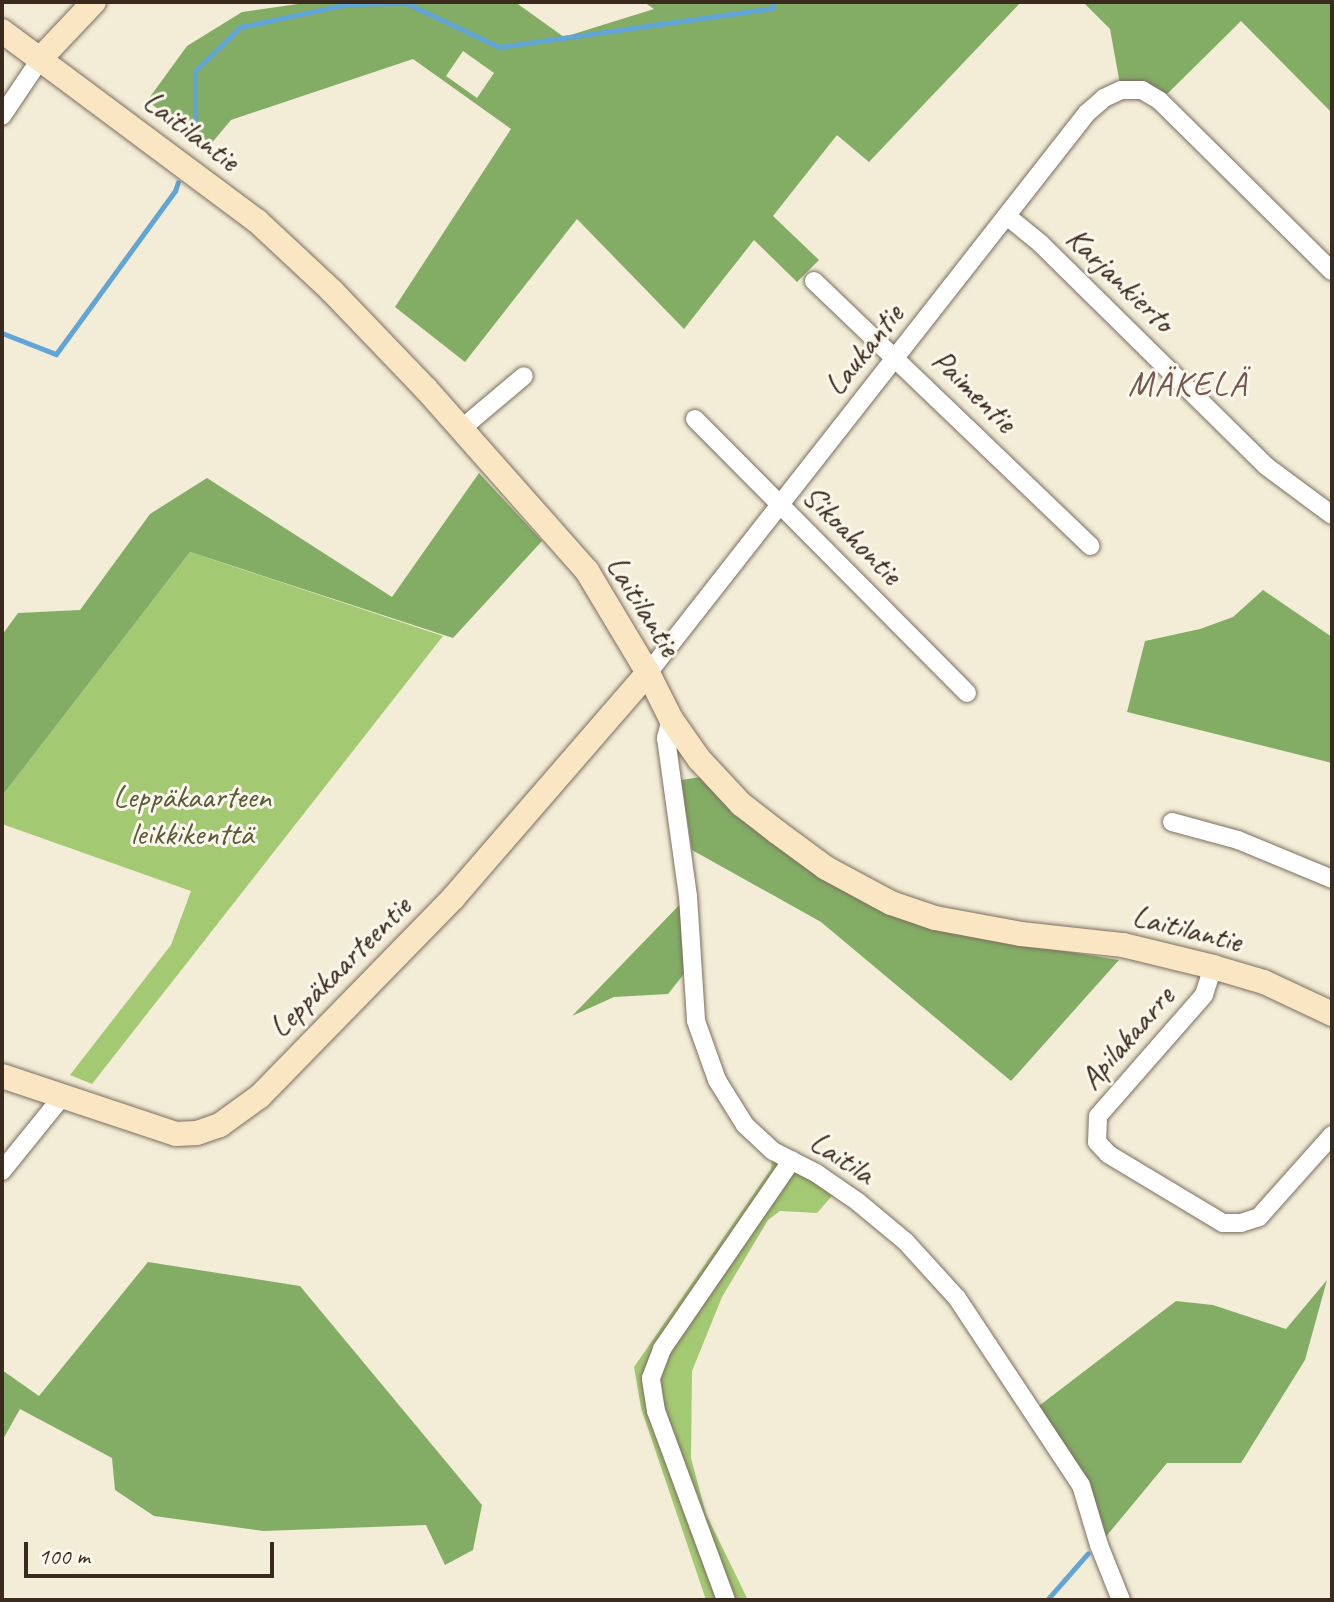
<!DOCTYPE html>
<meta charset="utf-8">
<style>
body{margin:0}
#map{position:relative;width:1334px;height:1602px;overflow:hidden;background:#f3edd7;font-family:Caveat,sans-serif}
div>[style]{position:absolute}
.green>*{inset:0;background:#a4c973}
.forest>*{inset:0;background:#83ad65}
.stream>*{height:5px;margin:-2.5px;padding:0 2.5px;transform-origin:2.5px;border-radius:2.5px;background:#61a4d6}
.roads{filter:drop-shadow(0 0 2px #7b6e5f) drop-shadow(0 0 2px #7b6e5f)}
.street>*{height:18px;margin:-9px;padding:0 9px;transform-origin:9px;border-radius:9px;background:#fff}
.secondary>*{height:24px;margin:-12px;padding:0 12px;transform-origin:12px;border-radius:12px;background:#fbe6c4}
span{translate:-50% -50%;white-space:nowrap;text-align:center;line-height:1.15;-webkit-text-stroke:6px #fbf7ec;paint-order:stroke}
.street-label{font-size:32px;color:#3b2a1e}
.park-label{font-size:32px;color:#5a5a38}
.neighbourhood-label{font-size:34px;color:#74574e;letter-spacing:2px}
.frame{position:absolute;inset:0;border:4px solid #3b2a1e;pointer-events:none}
.scale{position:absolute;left:24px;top:1542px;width:250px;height:36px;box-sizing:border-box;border:4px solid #3b2a1e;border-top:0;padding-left:10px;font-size:24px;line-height:28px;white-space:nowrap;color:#3b2a1e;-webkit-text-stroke:6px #fbf7ec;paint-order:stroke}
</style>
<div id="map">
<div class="green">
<div style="clip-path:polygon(190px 552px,443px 636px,92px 1084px,70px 1075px,171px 945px,191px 891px,2px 824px,2px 796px)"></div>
<div style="clip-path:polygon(773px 1151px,858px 1202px,832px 1196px,817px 1213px,780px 1211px,768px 1220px,722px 1297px,692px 1371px,691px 1458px,706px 1514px,748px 1600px,706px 1600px,641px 1408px,634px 1367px,771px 1169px)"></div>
</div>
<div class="forest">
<div style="clip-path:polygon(evenodd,312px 2px,515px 2px,564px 37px,654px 9px,644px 2px,1021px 2px,869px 162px,837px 135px,773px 216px,819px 260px,797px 282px,754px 240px,684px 329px,577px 219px,465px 362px,395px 307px,511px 129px,413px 59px,231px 120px,210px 145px,147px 101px,187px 46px,242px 12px,312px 2px,463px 51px,494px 73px,477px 98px,446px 76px,463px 51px)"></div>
<div style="clip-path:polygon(1083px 2px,1332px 2px,1332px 113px,1241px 21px,1160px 101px,1121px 90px,1110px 29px)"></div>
<div style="clip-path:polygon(479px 473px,542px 541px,453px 638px,190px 552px,2px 796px,2px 635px,18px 613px,80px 610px,150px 514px,207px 478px,392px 597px)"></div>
<div style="clip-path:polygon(1263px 590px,1332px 637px,1332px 763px,1127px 712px,1145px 641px,1200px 629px,1233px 617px)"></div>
<div style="clip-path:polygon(701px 777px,734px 815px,823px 876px,1020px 944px,1119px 960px,1011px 1081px,821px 922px,692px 850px,681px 780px)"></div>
<div style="clip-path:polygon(688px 896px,691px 965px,668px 994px,614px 997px,572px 1016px)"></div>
<div style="clip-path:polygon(148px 1262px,300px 1286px,482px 1505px,473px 1550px,445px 1565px,426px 1525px,264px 1531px,154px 1516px,115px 1490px,112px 1458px,20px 1409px,2px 1441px,2px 1370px,39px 1396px)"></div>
<div style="clip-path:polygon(1327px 1280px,1305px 1360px,1241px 1463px,1167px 1463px,1099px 1545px,1081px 1485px,1031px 1412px,1176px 1301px,1213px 1305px,1286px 1329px)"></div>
</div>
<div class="stream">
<div style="left:195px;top:128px;width:57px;rotate:-90deg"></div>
<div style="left:195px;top:71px;width:63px;rotate:-44.4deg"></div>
<div style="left:240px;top:27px;width:110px;rotate:-12deg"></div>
<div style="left:348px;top:4px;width:58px;rotate:-1deg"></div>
<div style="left:406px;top:3px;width:103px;rotate:25.3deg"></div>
<div style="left:499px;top:47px;width:276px;rotate:-8.1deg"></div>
<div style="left:772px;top:8px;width:6px;rotate:-72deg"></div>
<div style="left:2px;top:333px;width:58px;rotate:21.3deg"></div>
<div style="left:56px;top:354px;width:202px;rotate:-53.9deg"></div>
<div style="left:175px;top:191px;width:9px;rotate:-72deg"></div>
<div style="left:1047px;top:1600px;width:62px;rotate:-48.9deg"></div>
</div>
<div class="roads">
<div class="street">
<div style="left:2px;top:116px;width:70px;rotate:-56.1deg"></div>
<div style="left:1008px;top:217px;width:41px;rotate:39.1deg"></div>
<div style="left:1040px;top:243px;width:317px;rotate:44.6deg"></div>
<div style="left:1266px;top:466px;width:82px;rotate:36.6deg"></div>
<div style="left:814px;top:281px;width:383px;rotate:43.8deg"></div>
<div style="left:695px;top:419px;width:386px;rotate:45.2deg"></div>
<div style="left:461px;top:429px;width:82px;rotate:-40.1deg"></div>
<div style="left:648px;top:673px;width:712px;rotate:-51.91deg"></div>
<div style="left:1087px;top:113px;width:23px;rotate:-41deg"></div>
<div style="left:1104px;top:98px;width:19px;rotate:-25deg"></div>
<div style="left:1121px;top:90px;width:21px"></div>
<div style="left:1142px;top:90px;width:21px;rotate:31deg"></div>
<div style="left:1160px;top:101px;width:242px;rotate:44.7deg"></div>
<div style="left:671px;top:719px;width:20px;rotate:105deg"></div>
<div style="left:666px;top:738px;width:160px;rotate:82.1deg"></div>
<div style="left:688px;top:896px;width:125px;rotate:86.3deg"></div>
<div style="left:696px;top:1021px;width:63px;rotate:70.4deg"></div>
<div style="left:717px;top:1080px;width:53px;rotate:58.1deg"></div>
<div style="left:745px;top:1125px;width:38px;rotate:43deg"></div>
<div style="left:773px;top:1151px;width:48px;rotate:27.1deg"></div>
<div style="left:816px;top:1173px;width:51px;rotate:34.6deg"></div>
<div style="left:858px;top:1202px;width:62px;rotate:39.8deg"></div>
<div style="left:906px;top:1242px;width:76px;rotate:47.7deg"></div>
<div style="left:957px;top:1298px;width:224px;rotate:56.5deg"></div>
<div style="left:1081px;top:1485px;width:63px;rotate:73.3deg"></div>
<div style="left:1099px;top:1545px;width:59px;rotate:68.2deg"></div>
<div style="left:1172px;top:822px;width:68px;rotate:15.3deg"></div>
<div style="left:1238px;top:840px;width:102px;rotate:22.5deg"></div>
<div style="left:1213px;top:967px;width:29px;rotate:108deg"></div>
<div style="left:1204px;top:995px;width:161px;rotate:131.2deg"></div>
<div style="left:1098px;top:1116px;width:26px;rotate:92deg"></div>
<div style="left:1097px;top:1142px;width:16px;rotate:47deg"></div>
<div style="left:1108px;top:1154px;width:134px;rotate:31deg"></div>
<div style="left:1223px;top:1223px;width:18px"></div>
<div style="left:1241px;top:1223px;width:19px;rotate:-18deg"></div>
<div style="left:1259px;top:1217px;width:110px;rotate:-48.3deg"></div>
<div style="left:2px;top:1171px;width:95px;rotate:-51deg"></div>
<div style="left:726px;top:1600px;width:202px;rotate:-110.3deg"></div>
<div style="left:656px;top:1411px;width:33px;rotate:-99deg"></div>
<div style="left:651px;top:1378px;width:31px;rotate:-69deg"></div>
<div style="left:662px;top:1349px;width:229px;rotate:-55.5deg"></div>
</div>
<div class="secondary">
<div style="left:2px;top:31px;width:318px;rotate:36.7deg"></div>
<div style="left:257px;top:221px;width:103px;rotate:43deg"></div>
<div style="left:332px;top:291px;width:136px;rotate:46.2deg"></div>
<div style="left:426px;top:389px;width:243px;rotate:48.5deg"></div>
<div style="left:587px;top:571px;width:119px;rotate:59.1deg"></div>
<div style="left:648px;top:673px;width:51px;rotate:63.4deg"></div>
<div style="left:671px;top:719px;width:49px;rotate:55deg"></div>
<div style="left:699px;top:759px;width:62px;rotate:47deg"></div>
<div style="left:741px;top:804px;width:46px;rotate:37.9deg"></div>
<div style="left:777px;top:832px;width:61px;rotate:36.3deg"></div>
<div style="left:826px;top:868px;width:74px;rotate:28.3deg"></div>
<div style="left:891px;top:903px;width:46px;rotate:18.8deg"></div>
<div style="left:935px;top:918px;width:87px;rotate:10.5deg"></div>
<div style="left:1021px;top:934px;width:103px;rotate:6.2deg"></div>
<div style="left:1123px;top:945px;width:93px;rotate:13.7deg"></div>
<div style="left:1213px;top:967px;width:53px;rotate:16.4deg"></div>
<div style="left:1264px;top:982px;width:75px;rotate:25.2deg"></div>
<div style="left:41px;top:58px;width:77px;rotate:-46.6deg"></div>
<div style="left:2px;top:1076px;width:183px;rotate:18.4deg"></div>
<div style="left:176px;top:1134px;width:21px;rotate:-3deg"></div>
<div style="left:197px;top:1133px;width:24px;rotate:-19deg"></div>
<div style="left:220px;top:1125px;width:49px;rotate:-35.9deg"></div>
<div style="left:260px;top:1096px;width:277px;rotate:-45.7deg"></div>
<div style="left:453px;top:898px;width:298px;rotate:-49.1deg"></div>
</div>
</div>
<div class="street-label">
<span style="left:191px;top:131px;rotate:37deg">Laitilantie</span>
<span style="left:1120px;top:280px;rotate:44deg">Karjankierto</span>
<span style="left:864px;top:350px;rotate:-52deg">Laukantie</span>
<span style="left:974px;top:391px;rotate:44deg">Paimentie</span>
<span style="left:852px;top:535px;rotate:45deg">Sikoahontie</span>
<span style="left:643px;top:606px;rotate:58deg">Laitilantie</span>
<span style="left:1187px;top:929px;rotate:14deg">Laitilantie</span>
<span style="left:340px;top:967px;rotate:-45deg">Leppäkaarteentie</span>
<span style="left:1127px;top:1038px;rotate:-49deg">Apilakaarre</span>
<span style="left:842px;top:1158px;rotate:33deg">Laitila</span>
</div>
<div class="park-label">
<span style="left:192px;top:816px">Leppäkaarteen<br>leikkikenttä</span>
</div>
<div class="neighbourhood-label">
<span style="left:1188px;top:384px">MÄKELÄ</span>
</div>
<div class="frame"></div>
<div class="scale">100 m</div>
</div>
